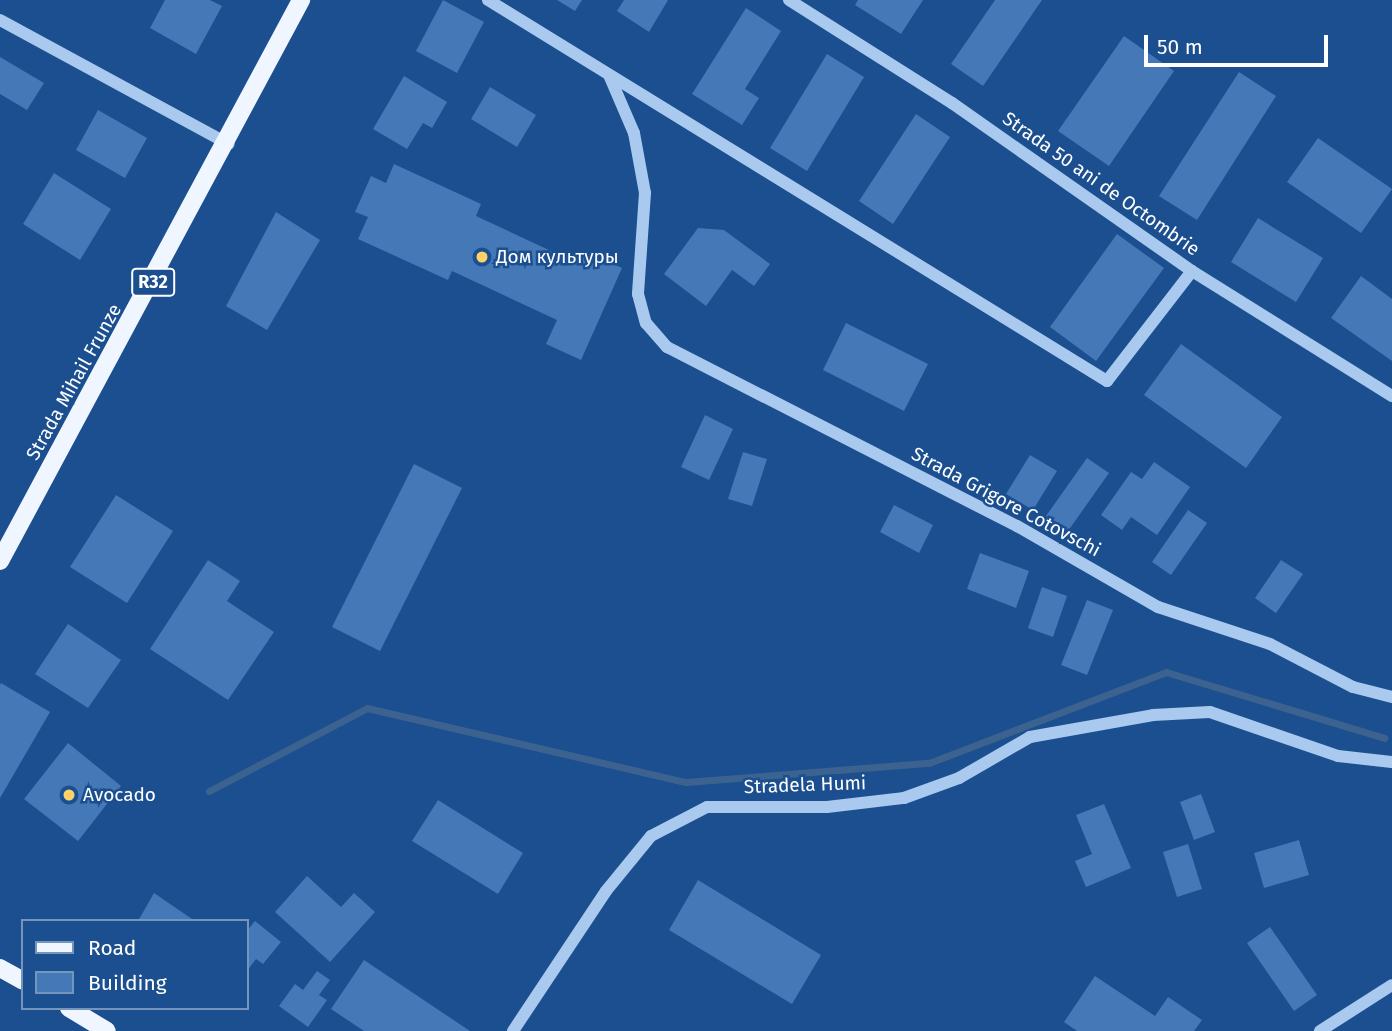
<!DOCTYPE html>
<meta charset="utf-8">
<style>
body{margin:0}
#map{position:relative;width:1392px;height:1031px;overflow:hidden;background:#1b4f8f;font-family:"Fira Sans",sans-serif}
div>[style]{position:absolute}
.stream>*{height:7px;margin:-3.5px;padding:0 3.5px;transform-origin:3.5px;border-radius:3.5px;background:#3c6290}
.building>*{inset:0;background:#4478b7}
.minor>*{height:12px;margin:-6px;padding:0 6px;transform-origin:6px;border-radius:6px;background:#a9c9ee}
.major>*{height:18px;margin:-9px;padding:0 9px;transform-origin:9px;border-radius:9px;background:#f0f6ff}
.dots>*{width:19px;height:19px;translate:-50% -50%;box-sizing:border-box;border:4px solid #1b4f8f;border-radius:50%}
span{translate:-50% -50%;white-space:nowrap;text-align:center;line-height:1.15;-webkit-text-stroke:5px #1b4f8f;paint-order:stroke}
.shield-label span{padding:2px 5px;background:#1b4f8f;border:2px solid;border-radius:5px;-webkit-text-stroke-width:0}
.shield-label{font-size:18px;color:#fff;font-weight:700}
.street-label{font-size:19px;color:#fff}
.poi-label{font-size:19px;color:#fff}
.left{translate:0 -50%;text-align:left}
.legend{position:absolute;left:21px;top:919px;width:228px;height:91px;box-sizing:border-box;background:#1b4f8f;border:2px solid #7695bc;margin:0;padding:9px 12px;list-style:none;font-size:21px;color:#fff}
.legend li{display:flex;align-items:center;gap:14px;height:35px}
.legend b{width:35px;border:2px solid #7695bc}
.scale{position:absolute;left:1144px;top:35px;width:184px;height:32px;box-sizing:border-box;border:4px solid #fff;border-top:0;padding-left:9px;font-size:21px;line-height:24px;white-space:nowrap;color:#fff;-webkit-text-stroke:5px #1b4f8f;paint-order:stroke}
</style>
<div id="map">
<div class="stream">
<div style="left:209px;top:791px;width:178px;rotate:-27.7deg"></div>
<div style="left:367px;top:708px;width:327px;rotate:13.1deg"></div>
<div style="left:686px;top:782px;width:244px;rotate:-4.5deg"></div>
<div style="left:929px;top:763px;width:254px;rotate:-21deg"></div>
<div style="left:1166px;top:672px;width:228px;rotate:16.8deg"></div>
</div>
<div class="building">
<div style="clip-path:polygon(165px 0,210px 0,222px 6px,196px 54px,150px 28px)"></div>
<div style="clip-path:polygon(443px 0,484px 22px,457px 73px,416px 51px)"></div>
<div style="clip-path:polygon(557px 0,582px 0,575px 11px)"></div>
<div style="clip-path:polygon(624px 0,668px 0,649px 32px,617px 11px)"></div>
<div style="clip-path:polygon(858px 0,923px 0,901px 34px,855px 5px)"></div>
<div style="clip-path:polygon(995px 0,1042px 0,983px 86px,951px 64px)"></div>
<div style="clip-path:polygon(746px 8px,781px 31px,745px 89px,759px 98px,742px 125px,692px 94px)"></div>
<div style="clip-path:polygon(1124px 36px,1174px 71px,1109px 166px,1058px 131px)"></div>
<div style="clip-path:polygon(827px 54px,864px 77px,807px 171px,770px 148px)"></div>
<div style="clip-path:polygon(0 57px,44px 83px,27px 110px,0 94px)"></div>
<div style="clip-path:polygon(1239px 72px,1276px 96px,1197px 220px,1159px 196px)"></div>
<div style="clip-path:polygon(404px 76px,447px 102px,432px 128px,423px 123px,407px 149px,373px 129px)"></div>
<div style="clip-path:polygon(490px 87px,536px 115px,517px 147px,471px 119px)"></div>
<div style="clip-path:polygon(98px 110px,147px 138px,125px 178px,76px 150px)"></div>
<div style="clip-path:polygon(916px 114px,950px 137px,893px 224px,859px 201px)"></div>
<div style="clip-path:polygon(1318px 138px,1392px 189px,1361px 233px,1287px 182px)"></div>
<div style="clip-path:polygon(394px 164px,481px 204px,476px 216px,579px 264px,584px 251px,622px 268px,581px 360px,546px 344px,557px 320px,452px 271px,448px 280px,358px 239px,368px 217px,355px 212px,371px 176px,386px 183px)"></div>
<div style="clip-path:polygon(54px 173px,111px 209px,80px 260px,23px 224px)"></div>
<div style="clip-path:polygon(276px 212px,320px 240px,267px 330px,226px 306px)"></div>
<div style="clip-path:polygon(1258px 218px,1323px 258px,1296px 302px,1231px 262px)"></div>
<div style="clip-path:polygon(698px 228px,724px 230px,770px 264px,754px 286px,732px 270px,706px 306px,664px 274px)"></div>
<div style="clip-path:polygon(1117px 234px,1164px 268px,1096px 361px,1050px 327px)"></div>
<div style="clip-path:polygon(1361px 276px,1392px 299px,1392px 361px,1331px 318px)"></div>
<div style="clip-path:polygon(846px 323px,928px 364px,904px 411px,823px 370px)"></div>
<div style="clip-path:polygon(1181px 344px,1282px 417px,1246px 468px,1144px 395px)"></div>
<div style="clip-path:polygon(705px 415px,733px 429px,709px 480px,681px 467px)"></div>
<div style="clip-path:polygon(743px 452px,767px 459px,752px 506px,728px 499px)"></div>
<div style="clip-path:polygon(1030px 455px,1057px 471px,1033px 510px,1006px 494px)"></div>
<div style="clip-path:polygon(1087px 458px,1109px 473px,1068px 531px,1046px 516px)"></div>
<div style="clip-path:polygon(1154px 462px,1190px 487px,1157px 535px,1131px 517px,1122px 530px,1101px 515px,1131px 472px,1142px 479px)"></div>
<div style="clip-path:polygon(414px 464px,462px 488px,380px 651px,332px 627px)"></div>
<div style="clip-path:polygon(116px 495px,173px 531px,127px 603px,70px 567px)"></div>
<div style="clip-path:polygon(894px 505px,933px 525px,919px 553px,880px 532px)"></div>
<div style="clip-path:polygon(1188px 510px,1207px 523px,1171px 575px,1152px 562px)"></div>
<div style="clip-path:polygon(980px 553px,1029px 571px,1016px 608px,967px 589px)"></div>
<div style="clip-path:polygon(208px 560px,240px 581px,227px 601px,274px 632px,228px 700px,150px 649px)"></div>
<div style="clip-path:polygon(1281px 560px,1303px 574px,1276px 613px,1255px 598px)"></div>
<div style="clip-path:polygon(1042px 587px,1067px 596px,1053px 637px,1028px 628px)"></div>
<div style="clip-path:polygon(1087px 600px,1113px 610px,1087px 675px,1061px 665px)"></div>
<div style="clip-path:polygon(68px 624px,121px 660px,88px 708px,35px 674px)"></div>
<div style="clip-path:polygon(1px 683px,50px 712px,0 798px,0 685px)"></div>
<div style="clip-path:polygon(68px 743px,121px 786px,78px 841px,24px 799px)"></div>
<div style="clip-path:polygon(1201px 794px,1215px 832px,1194px 840px,1180px 802px)"></div>
<div style="clip-path:polygon(438px 800px,523px 853px,498px 894px,412px 841px)"></div>
<div style="clip-path:polygon(1104px 804px,1131px 868px,1086px 887px,1075px 861px,1092px 854px,1076px 815px)"></div>
<div style="clip-path:polygon(1299px 840px,1309px 875px,1264px 888px,1254px 853px)"></div>
<div style="clip-path:polygon(1188px 844px,1202px 889px,1177px 897px,1163px 852px)"></div>
<div style="clip-path:polygon(307px 876px,341px 907px,354px 893px,375px 912px,330px 962px,275px 912px)"></div>
<div style="clip-path:polygon(698px 880px,821px 955px,792px 1004px,669px 930px)"></div>
<div style="clip-path:polygon(154px 893px,195px 921px,138px 921px)"></div>
<div style="clip-path:polygon(255px 921px,281px 942px,263px 964px,256px 959px,247px 971px,247px 931px)"></div>
<div style="clip-path:polygon(1270px 927px,1317px 995px,1294px 1011px,1247px 943px)"></div>
<div style="clip-path:polygon(364px 960px,470px 1031px,364px 1031px,331px 1009px)"></div>
<div style="clip-path:polygon(317px 971px,330px 980px,319px 995px,327px 1000px,308px 1027px,279px 1006px,295px 984px,303px 990px)"></div>
<div style="clip-path:polygon(1095px 976px,1155px 1016px,1168px 997px,1202px 1020px,1194px 1031px,1077px 1031px,1064px 1022px)"></div>
</div>
<div class="minor">
<div style="left:488px;top:0;width:727px;rotate:31.61deg"></div>
<div style="left:1107px;top:381px;width:139px;rotate:-52.3deg"></div>
<div style="left:789px;top:0;width:193px;rotate:32.3deg"></div>
<div style="left:952px;top:103px;width:293px;rotate:35deg"></div>
<div style="left:1192px;top:271px;width:236px;rotate:32deg"></div>
<div style="left:0;top:20px;width:260px;rotate:28.5deg"></div>
<div style="left:609px;top:75px;width:63px;rotate:66.7deg"></div>
<div style="left:634px;top:133px;width:61px;rotate:79.6deg"></div>
<div style="left:645px;top:193px;width:101px;rotate:94deg"></div>
<div style="left:638px;top:294px;width:30px;rotate:75deg"></div>
<div style="left:646px;top:323px;width:32px;rotate:49deg"></div>
<div style="left:667px;top:347px;width:393px;rotate:27.1deg"></div>
<div style="left:1017px;top:526px;width:163px;rotate:29.9deg"></div>
<div style="left:1158px;top:607px;width:118px;rotate:18.3deg"></div>
<div style="left:1270px;top:644px;width:93px;rotate:27.4deg"></div>
<div style="left:1353px;top:687px;width:40px;rotate:14.4deg"></div>
<div style="left:513px;top:1031px;width:168px;rotate:-56.4deg"></div>
<div style="left:606px;top:891px;width:71px;rotate:-50.7deg"></div>
<div style="left:651px;top:836px;width:63px;rotate:-27.4deg"></div>
<div style="left:707px;top:807px;width:120px"></div>
<div style="left:827px;top:807px;width:78px;rotate:-6.7deg"></div>
<div style="left:904px;top:798px;width:59px;rotate:-20deg"></div>
<div style="left:959px;top:778px;width:82px;rotate:-30deg"></div>
<div style="left:1030px;top:737px;width:125px;rotate:-10.1deg"></div>
<div style="left:1153px;top:715px;width:57px;rotate:-3deg"></div>
<div style="left:1210px;top:712px;width:135px;rotate:19deg"></div>
<div style="left:1338px;top:756px;width:54px;rotate:6.3deg"></div>
<div style="left:1320px;top:1031px;width:85px;rotate:-32.6deg"></div>
</div>
<div class="major">
<div style="left:0;top:561px;width:637px;rotate:-61.78deg"></div>
<div style="left:0;top:968px;width:26px;rotate:29deg"></div>
<div style="left:69px;top:1008px;width:44px;rotate:31.2deg"></div>
</div>
<div class="dots">
<div style="left:482px;top:257px;background:#ffd166"></div>
<div style="left:69px;top:795px;background:#ffd166"></div>
</div>
<div class="shield-label">
<span style="left:153px;top:282px">R32</span>
</div>
<div class="street-label">
<span style="left:1101px;top:184px;rotate:35deg">Strada 50 ani de Octombrie</span>
<span style="left:74px;top:382px;rotate:-61deg">Strada Mihail Frunze</span>
<span style="left:1006px;top:502px;rotate:28deg">Strada Grigore Cotovschi</span>
<span style="left:805px;top:785px;rotate:-2deg">Stradela Humi</span>
</div>
<div class="poi-label">
<span class="left" style="left:496px;top:257px">Дом культуры</span>
<span class="left" style="left:83px;top:795px">Avocado</span>
</div>
<ul class="legend">
<li><b style="height:9px;background:#f0f6ff"></b>Road</li>
<li><b style="height:19px;background:#4478b7"></b>Building</li>
</ul>
<div class="scale">50 m</div>
</div>
